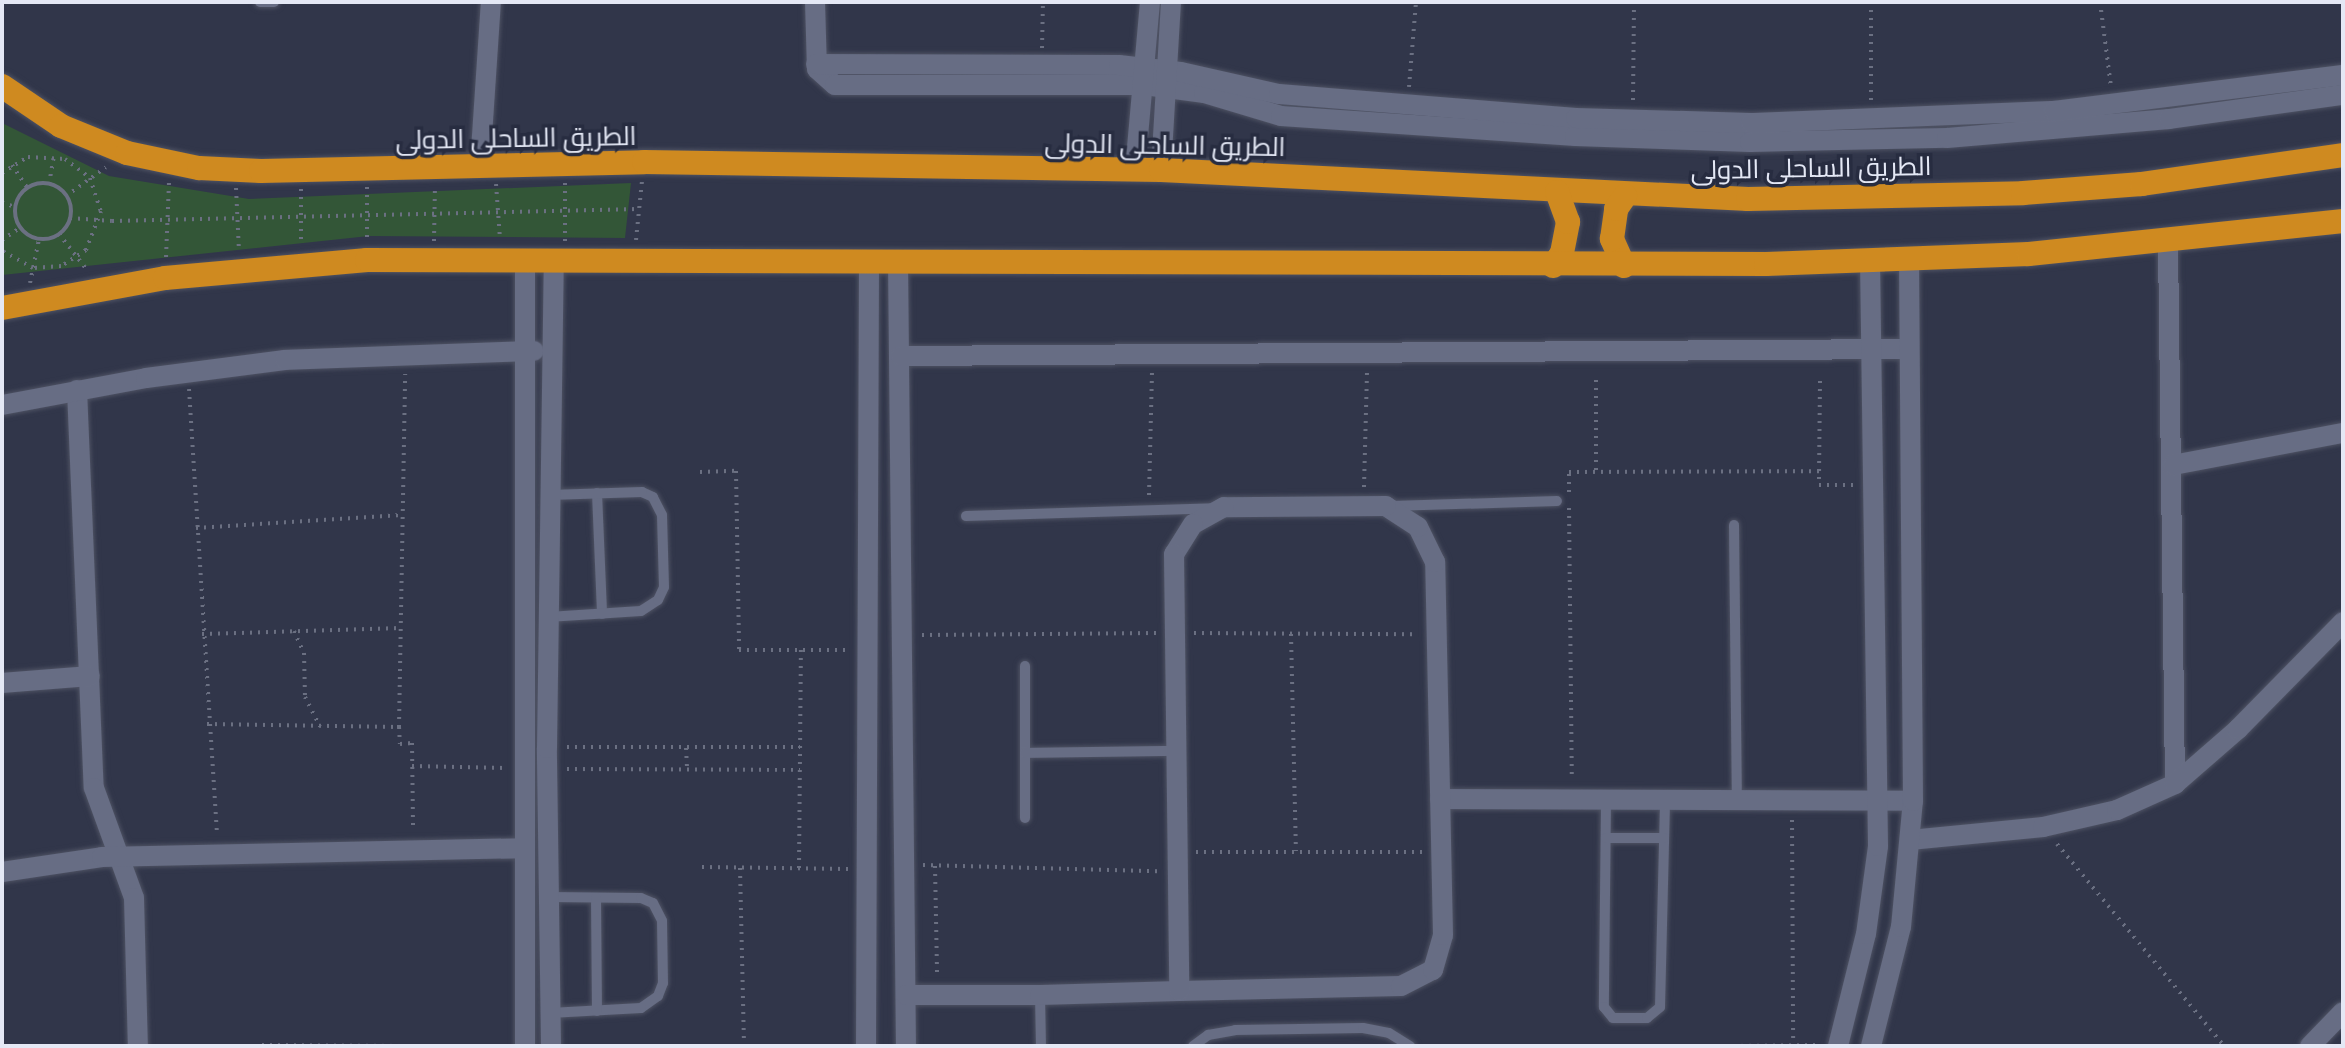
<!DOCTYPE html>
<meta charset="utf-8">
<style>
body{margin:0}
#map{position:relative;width:2345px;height:1048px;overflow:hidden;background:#31364a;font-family:"Public Sans",Cairo,sans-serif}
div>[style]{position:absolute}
.green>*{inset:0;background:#335637}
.path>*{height:4px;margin-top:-2px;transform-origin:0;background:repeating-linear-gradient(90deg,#6b7082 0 2px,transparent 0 8px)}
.path>.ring{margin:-2px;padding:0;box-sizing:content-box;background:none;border:4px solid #6b7082;border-radius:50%}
.roads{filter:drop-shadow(0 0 2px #4e5263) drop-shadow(0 0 2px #4e5263)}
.lane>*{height:10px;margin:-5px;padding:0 5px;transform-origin:5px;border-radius:5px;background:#676d84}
.street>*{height:20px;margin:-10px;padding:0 10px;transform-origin:10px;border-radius:10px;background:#676d84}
.highway>*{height:24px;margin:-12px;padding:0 12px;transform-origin:12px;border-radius:12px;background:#cf8a20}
span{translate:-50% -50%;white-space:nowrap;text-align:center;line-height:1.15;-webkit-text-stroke:7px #272c40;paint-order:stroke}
.street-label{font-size:26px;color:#e4e8f5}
.frame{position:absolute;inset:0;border:4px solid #e4e8f5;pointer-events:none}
</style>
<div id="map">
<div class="green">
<div style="clip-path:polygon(2px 123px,109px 176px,249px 199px,631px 183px,625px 238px,369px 236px,2px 275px)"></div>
</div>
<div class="path">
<div style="left:2100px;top:2px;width:86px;rotate:82.6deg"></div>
<div style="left:1042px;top:48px;width:46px;rotate:-88.8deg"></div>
<div style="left:1409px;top:87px;width:85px;rotate:-85.3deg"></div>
<div style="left:1633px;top:100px;width:98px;rotate:-89.4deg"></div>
<div style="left:1871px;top:100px;width:98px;rotate:-90deg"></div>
<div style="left:12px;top:165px;width:29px;rotate:56deg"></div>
<div style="left:2px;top:173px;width:31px;rotate:-32deg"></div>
<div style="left:28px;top:157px;width:37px;rotate:3deg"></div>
<div style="left:65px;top:159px;width:31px;rotate:37deg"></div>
<div style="left:90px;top:178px;width:35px;rotate:72deg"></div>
<div style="left:101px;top:211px;width:42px;rotate:111deg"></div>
<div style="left:86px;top:250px;width:30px;rotate:147deg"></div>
<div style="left:61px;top:266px;width:28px;rotate:176deg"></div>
<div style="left:33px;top:268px;width:35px;rotate:-151deg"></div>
<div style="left:565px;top:183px;width:59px;rotate:90deg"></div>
<div class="ring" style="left:15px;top:183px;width:52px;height:52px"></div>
<div style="left:49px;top:184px;width:29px;rotate:-80deg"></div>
<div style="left:496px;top:184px;width:55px;rotate:85.8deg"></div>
<div style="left:367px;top:187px;width:51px;rotate:90deg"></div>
<div style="left:236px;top:188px;width:64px;rotate:87.3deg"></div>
<div style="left:301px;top:189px;width:55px;rotate:90deg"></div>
<div style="left:66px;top:196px;width:49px;rotate:-35.9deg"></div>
<div style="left:2px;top:203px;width:15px;rotate:16deg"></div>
<div style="left:70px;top:218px;width:42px;rotate:4.1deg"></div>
<div style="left:112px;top:221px;width:527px;rotate:-1.3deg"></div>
<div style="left:59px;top:234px;width:46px;rotate:52.1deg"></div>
<div style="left:2px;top:240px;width:22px;rotate:-34deg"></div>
<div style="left:636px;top:240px;width:59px;rotate:-84.2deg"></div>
<div style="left:434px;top:241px;width:55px;rotate:-89deg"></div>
<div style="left:166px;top:257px;width:75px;rotate:-87.7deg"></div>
<div style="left:30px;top:283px;width:45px;rotate:-78.4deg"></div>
<div style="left:1596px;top:380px;width:92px;rotate:90deg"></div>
<div style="left:1820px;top:381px;width:104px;rotate:90.6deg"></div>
<div style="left:1819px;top:485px;width:35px"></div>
<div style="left:189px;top:389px;width:447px;rotate:86.4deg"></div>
<div style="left:700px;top:472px;width:36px;rotate:-2deg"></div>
<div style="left:736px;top:471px;width:179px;rotate:89deg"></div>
<div style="left:739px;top:650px;width:109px"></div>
<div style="left:1364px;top:487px;width:116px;rotate:-88.5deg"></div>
<div style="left:1569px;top:492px;width:20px;rotate:-90deg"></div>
<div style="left:1569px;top:472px;width:250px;rotate:-0.2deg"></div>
<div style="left:1149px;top:495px;width:123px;rotate:-88.6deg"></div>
<div style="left:1569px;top:508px;width:272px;rotate:89.4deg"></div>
<div style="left:196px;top:528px;width:206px;rotate:-3.6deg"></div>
<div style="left:294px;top:631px;width:24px;rotate:66deg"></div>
<div style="left:304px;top:653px;width:44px;rotate:88.7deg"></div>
<div style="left:305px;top:697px;width:33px;rotate:63deg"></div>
<div style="left:1194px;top:633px;width:223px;rotate:0.3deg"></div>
<div style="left:202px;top:634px;width:199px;rotate:-1.7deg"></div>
<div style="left:1291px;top:634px;width:217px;rotate:88.7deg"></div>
<div style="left:922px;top:635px;width:235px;rotate:-0.5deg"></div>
<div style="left:207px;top:724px;width:192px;rotate:0.9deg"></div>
<div style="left:399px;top:727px;width:353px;rotate:-89deg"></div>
<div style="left:399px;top:727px;width:17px;rotate:87deg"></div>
<div style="left:400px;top:744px;width:12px;rotate:-5deg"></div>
<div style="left:412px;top:743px;width:88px;rotate:89.3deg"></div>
<div style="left:567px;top:747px;width:233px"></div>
<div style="left:686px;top:748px;width:21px;rotate:87deg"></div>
<div style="left:412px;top:766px;width:94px;rotate:1.2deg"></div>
<div style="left:567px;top:769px;width:233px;rotate:0.2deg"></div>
<div style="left:1792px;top:820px;width:225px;rotate:89.7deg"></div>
<div style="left:2057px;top:844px;width:262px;rotate:50.4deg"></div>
<div style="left:1196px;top:852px;width:227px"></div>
<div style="left:923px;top:865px;width:235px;rotate:1.5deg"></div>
<div style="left:935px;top:866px;width:109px;rotate:88.9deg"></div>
<div style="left:702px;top:867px;width:146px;rotate:0.8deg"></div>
<div style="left:740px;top:868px;width:178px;rotate:88.7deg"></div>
<div style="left:799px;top:868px;width:218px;rotate:-89.5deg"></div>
<div style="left:262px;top:1045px;width:140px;rotate:0.4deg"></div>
<div style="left:1733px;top:1046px;width:86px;rotate:-0.7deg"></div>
</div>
<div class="roads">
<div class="lane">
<div style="left:260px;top:2px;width:14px"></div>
<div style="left:597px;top:493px;width:121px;rotate:87.6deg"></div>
<div style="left:1391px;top:506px;width:166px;rotate:-1.7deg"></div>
<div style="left:966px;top:516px;width:248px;rotate:-1.8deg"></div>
<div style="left:1734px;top:525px;width:275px;rotate:89.4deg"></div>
<div style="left:548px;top:617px;width:93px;rotate:-3.7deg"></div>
<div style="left:641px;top:611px;width:20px;rotate:-33deg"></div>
<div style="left:658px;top:600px;width:14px;rotate:-65deg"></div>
<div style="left:664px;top:587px;width:72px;rotate:-91.6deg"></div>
<div style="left:662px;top:515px;width:20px;rotate:-117deg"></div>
<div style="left:653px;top:497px;width:12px;rotate:-156deg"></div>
<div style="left:642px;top:492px;width:93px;rotate:178.2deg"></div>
<div style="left:1025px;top:666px;width:152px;rotate:90deg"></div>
<div style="left:1025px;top:753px;width:151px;rotate:-0.8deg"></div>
<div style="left:1606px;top:800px;width:207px;rotate:90.6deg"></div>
<div style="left:1604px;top:1007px;width:14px;rotate:51deg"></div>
<div style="left:1613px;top:1018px;width:34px"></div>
<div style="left:1647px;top:1018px;width:17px;rotate:-40deg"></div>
<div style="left:1660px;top:1007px;width:207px;rotate:-88.6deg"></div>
<div style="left:1606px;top:838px;width:58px"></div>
<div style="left:549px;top:897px;width:92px;rotate:0.6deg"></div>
<div style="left:641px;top:898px;width:13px;rotate:23deg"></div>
<div style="left:653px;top:903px;width:20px;rotate:63deg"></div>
<div style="left:662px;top:921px;width:62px;rotate:89.1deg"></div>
<div style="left:663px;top:983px;width:14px;rotate:111deg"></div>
<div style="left:658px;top:996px;width:21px;rotate:145deg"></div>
<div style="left:641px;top:1008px;width:91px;rotate:176.9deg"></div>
<div style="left:596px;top:898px;width:113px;rotate:89.5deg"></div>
<div style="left:1040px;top:995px;width:51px;rotate:88.9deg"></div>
<div style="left:1193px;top:1046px;width:19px;rotate:-36deg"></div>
<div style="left:1208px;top:1035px;width:27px;rotate:-10deg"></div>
<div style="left:1235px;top:1030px;width:128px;rotate:-0.9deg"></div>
<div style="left:1363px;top:1028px;width:26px;rotate:11deg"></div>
<div style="left:1389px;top:1033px;width:25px;rotate:32deg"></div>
</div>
<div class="street">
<div style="left:815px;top:2px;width:67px;rotate:88.3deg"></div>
<div style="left:817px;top:69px;width:24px;rotate:42deg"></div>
<div style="left:835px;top:85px;width:309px"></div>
<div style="left:1144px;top:85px;width:61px;rotate:7.6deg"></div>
<div style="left:1204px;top:93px;width:80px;rotate:16.6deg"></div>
<div style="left:1281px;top:116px;width:295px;rotate:3.9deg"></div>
<div style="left:1575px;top:136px;width:175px;rotate:2deg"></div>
<div style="left:1750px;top:142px;width:197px;rotate:-1.2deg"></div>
<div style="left:1947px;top:138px;width:223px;rotate:-4.9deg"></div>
<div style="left:2169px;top:119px;width:176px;rotate:-7.9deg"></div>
<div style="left:816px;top:64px;width:303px;rotate:0.2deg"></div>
<div style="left:1119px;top:65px;width:62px;rotate:6.4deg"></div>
<div style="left:1181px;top:72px;width:100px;rotate:12.7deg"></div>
<div style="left:1279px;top:94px;width:298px;rotate:4.6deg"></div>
<div style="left:1576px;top:118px;width:175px;rotate:1.6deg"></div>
<div style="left:1751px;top:123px;width:303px;rotate:-2.3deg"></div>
<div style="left:2054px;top:111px;width:291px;rotate:-7.1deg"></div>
<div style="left:480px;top:166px;width:164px;rotate:-86.2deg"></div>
<div style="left:1135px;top:170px;width:169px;rotate:-84.9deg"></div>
<div style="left:1161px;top:170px;width:168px;rotate:-86.6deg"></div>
<div style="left:2168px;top:243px;width:541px;rotate:89.26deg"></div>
<div style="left:898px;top:260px;width:786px;rotate:89.42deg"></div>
<div style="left:901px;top:356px;width:1007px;rotate:-0.4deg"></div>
<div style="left:77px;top:390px;width:398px;rotate:87.6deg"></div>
<div style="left:94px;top:788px;width:117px;rotate:70deg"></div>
<div style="left:134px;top:898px;width:148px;rotate:88.5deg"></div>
<div style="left:2px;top:405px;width:147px;rotate:-10.6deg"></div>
<div style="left:146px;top:378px;width:140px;rotate:-7.4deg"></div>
<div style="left:285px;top:360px;width:249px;rotate:-2.1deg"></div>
<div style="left:2173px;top:465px;width:173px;rotate:-10.7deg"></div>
<div style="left:2px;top:683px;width:88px;rotate:-4.5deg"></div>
<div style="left:1440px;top:799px;width:473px;rotate:0.2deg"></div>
<div style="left:1910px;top:840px;width:134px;rotate:-5.6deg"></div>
<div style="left:2043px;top:827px;width:76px;rotate:-12.9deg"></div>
<div style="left:2117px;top:810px;width:64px;rotate:-24.1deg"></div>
<div style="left:2175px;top:784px;width:84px;rotate:-41.1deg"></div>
<div style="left:2238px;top:729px;width:150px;rotate:-45.5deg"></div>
<div style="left:2px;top:872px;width:101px;rotate:-8.5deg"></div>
<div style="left:102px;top:857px;width:422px;rotate:-1.2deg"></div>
<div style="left:906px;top:995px;width:134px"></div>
<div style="left:1040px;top:995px;width:139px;rotate:-1.6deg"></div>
<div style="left:1179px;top:991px;width:222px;rotate:-1.3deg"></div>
<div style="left:1401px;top:986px;width:36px;rotate:-27deg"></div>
<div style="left:1433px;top:970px;width:36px;rotate:-74deg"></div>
<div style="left:1443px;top:935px;width:373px;rotate:-91.2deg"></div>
<div style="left:1435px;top:562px;width:39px;rotate:-116deg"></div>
<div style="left:1418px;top:527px;width:38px;rotate:-147deg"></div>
<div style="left:1386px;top:506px;width:162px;rotate:179.6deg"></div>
<div style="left:1224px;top:507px;width:35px;rotate:151deg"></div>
<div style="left:1193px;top:524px;width:36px;rotate:122deg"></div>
<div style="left:1174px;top:554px;width:437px;rotate:89.3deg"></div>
<div style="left:525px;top:1046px;width:785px;rotate:-90deg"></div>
<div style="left:551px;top:1046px;width:298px;rotate:-90.8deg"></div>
<div style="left:547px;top:748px;width:485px;rotate:-89.2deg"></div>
<div style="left:866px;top:1046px;width:786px;rotate:-89.78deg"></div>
<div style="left:1838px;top:1046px;width:115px;rotate:-76deg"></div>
<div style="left:1866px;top:934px;width:89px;rotate:-82.2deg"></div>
<div style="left:1878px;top:846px;width:585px;rotate:-90.78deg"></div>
<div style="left:1871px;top:1046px;width:123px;rotate:-75.9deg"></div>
<div style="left:1901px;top:927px;width:127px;rotate:-84.6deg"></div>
<div style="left:1913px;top:801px;width:541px;rotate:-90.42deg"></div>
<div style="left:2310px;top:1046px;width:47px;rotate:-45.9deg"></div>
</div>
<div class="highway">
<div style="left:2px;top:86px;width:71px;rotate:34.1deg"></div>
<div style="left:61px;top:126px;width:71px;rotate:22.2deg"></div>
<div style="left:127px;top:153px;width:74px;rotate:11.8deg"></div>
<div style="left:199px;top:168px;width:62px;rotate:2.8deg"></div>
<div style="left:261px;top:171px;width:383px;rotate:-1.3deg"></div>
<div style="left:644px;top:162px;width:517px;rotate:0.89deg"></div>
<div style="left:1161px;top:170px;width:588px;rotate:2.83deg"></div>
<div style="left:1748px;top:199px;width:275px;rotate:-1.2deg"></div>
<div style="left:2023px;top:193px;width:119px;rotate:-4.3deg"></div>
<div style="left:2142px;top:184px;width:203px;rotate:-8.2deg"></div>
<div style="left:1553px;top:266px;width:16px;rotate:-55deg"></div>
<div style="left:1562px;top:253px;width:32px;rotate:-79deg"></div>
<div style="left:1568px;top:222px;width:32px;rotate:-110deg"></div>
<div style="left:1624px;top:266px;width:30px;rotate:-114deg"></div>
<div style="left:1612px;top:239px;width:30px;rotate:-82deg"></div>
<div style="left:1616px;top:209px;width:16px;rotate:-55deg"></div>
<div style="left:2px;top:308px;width:166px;rotate:-10.4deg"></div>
<div style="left:165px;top:278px;width:203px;rotate:-5.1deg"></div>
<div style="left:367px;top:260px;width:1399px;rotate:0.16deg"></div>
<div style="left:1766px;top:264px;width:263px;rotate:-2.2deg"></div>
<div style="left:2029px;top:254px;width:316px;rotate:-6deg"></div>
</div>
</div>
<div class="street-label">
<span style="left:516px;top:138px;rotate:-1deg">الطريق الساحلى الدولى</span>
<span style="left:1165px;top:145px;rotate:1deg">الطريق الساحلى الدولى</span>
<span style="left:1811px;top:168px;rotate:-1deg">الطريق الساحلى الدولى</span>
</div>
<div class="frame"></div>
</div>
